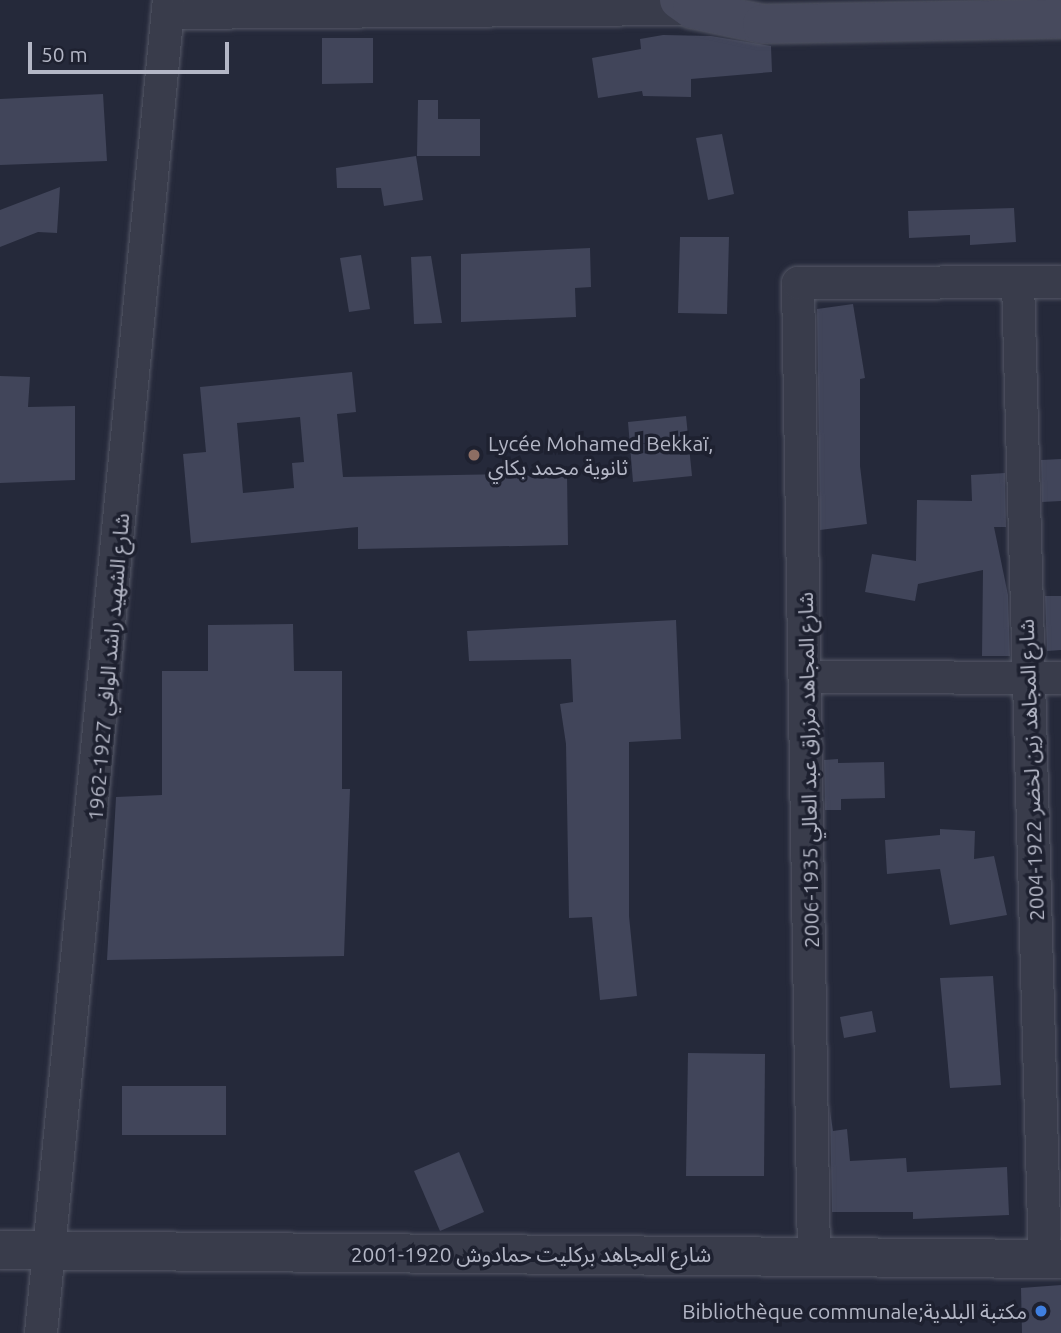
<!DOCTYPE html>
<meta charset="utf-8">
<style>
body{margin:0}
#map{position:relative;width:1061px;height:1333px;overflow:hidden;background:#25293a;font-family:Ubuntu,"Noto Sans Arabic",sans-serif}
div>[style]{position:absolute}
.building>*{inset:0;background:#41455a}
.roads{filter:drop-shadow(0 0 2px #545766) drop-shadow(0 0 2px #545766)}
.minor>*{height:32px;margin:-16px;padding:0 16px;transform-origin:16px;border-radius:16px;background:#393c4b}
.tertiary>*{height:38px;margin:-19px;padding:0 19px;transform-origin:19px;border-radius:19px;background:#393c4b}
.secondary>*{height:38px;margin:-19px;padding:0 19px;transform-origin:19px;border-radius:19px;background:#474a5d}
.dots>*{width:19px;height:19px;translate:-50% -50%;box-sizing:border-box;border:4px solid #1e2130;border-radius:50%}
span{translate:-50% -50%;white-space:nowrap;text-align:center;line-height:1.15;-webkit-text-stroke:7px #1e2130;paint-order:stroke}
.poi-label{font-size:21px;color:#b4b7c6}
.left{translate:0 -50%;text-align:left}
.right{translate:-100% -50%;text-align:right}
.street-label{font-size:21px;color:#b4b7c6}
.scale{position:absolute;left:28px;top:42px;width:201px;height:32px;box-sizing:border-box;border:4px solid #b4b7c6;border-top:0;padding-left:9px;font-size:21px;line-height:24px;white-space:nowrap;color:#b4b7c6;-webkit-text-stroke:5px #1e2130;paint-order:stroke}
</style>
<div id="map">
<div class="building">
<div style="clip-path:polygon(663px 35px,711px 36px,771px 46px,772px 72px,691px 79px,691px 97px,643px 96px,642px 91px,598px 98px,592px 58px,641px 49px,640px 39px)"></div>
<div style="clip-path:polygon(322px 38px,373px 38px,373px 83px,322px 84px)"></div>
<div style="clip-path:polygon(103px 94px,107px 161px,0 165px,0 99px)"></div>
<div style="clip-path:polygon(418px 100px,438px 100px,438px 119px,480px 119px,480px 156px,417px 156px)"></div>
<div style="clip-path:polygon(722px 134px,734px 194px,708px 200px,696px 138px)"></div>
<div style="clip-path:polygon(416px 156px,423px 200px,384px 206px,381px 188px,337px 188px,336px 168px)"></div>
<div style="clip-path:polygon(60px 187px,57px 233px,38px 232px,0 247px,0 210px)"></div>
<div style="clip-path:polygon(1014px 208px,1016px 242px,970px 245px,970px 235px,909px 238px,908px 211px)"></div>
<div style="clip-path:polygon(680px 237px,729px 237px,727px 314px,678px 313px)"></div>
<div style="clip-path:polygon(590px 248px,591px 287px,575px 288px,576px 317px,461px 322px,461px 254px)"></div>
<div style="clip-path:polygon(361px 255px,370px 309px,349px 312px,340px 258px)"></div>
<div style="clip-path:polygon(431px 256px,442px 323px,414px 324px,411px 257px)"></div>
<div style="clip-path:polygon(853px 304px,865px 378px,860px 379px,860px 466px,867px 524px,820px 530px,817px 309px)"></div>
<div style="clip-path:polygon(evenodd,352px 372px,356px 412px,337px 414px,343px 477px,567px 473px,568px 545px,358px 549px,358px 527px,191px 543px,183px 454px,206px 452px,200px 387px,352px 372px,300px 417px,304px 462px,292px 463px,294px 488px,243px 493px,237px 423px,300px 417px)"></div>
<div style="clip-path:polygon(0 376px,30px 377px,28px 407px,75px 406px,75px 480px,0 483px)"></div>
<div style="clip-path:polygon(686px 416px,692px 476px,633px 482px,628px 422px)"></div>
<div style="clip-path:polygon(1061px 459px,1061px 501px,1042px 502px,1041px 460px)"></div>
<div style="clip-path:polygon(1005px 473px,1006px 527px,994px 527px,1008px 595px,1010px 656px,982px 656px,983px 570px,918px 584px,915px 601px,865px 592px,872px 554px,916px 561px,917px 500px,972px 501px,971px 475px)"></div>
<div style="clip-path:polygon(1045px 596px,1061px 596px,1061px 650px,1047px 651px)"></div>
<div style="clip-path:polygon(676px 620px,681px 739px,629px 742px,629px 916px,637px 996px,600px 1000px,592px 917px,569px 918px,566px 744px,560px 704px,573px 702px,571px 659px,469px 661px,467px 631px)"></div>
<div style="clip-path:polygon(293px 624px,294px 671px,342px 671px,342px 789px,350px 789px,344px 956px,107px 960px,116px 797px,162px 795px,162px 671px,208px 671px,208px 625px)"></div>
<div style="clip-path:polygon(838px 759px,838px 763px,884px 762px,885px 798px,841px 799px,841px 810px,825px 810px,824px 760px)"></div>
<div style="clip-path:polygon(940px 829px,975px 831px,974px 859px,994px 856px,1007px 915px,950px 925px,940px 869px,887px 874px,885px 840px,940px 835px)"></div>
<div style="clip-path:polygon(993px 976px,1001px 1085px,950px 1088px,940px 978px)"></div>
<div style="clip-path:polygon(872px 1011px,876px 1032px,844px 1038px,840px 1017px)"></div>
<div style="clip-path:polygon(688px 1053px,765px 1054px,764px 1176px,686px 1176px)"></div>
<div style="clip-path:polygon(122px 1086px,226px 1086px,226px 1135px,122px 1135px)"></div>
<div style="clip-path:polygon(830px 1111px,833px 1131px,847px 1129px,850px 1161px,906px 1158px,907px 1172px,1007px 1167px,1009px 1215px,913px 1219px,913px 1212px,832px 1212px)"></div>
<div style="clip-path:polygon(459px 1152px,484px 1212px,440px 1231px,414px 1171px)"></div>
<div style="clip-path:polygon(1061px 1285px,1061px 1333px,1022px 1333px,1021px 1288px)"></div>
</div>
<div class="roads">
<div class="minor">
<div style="left:168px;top:13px;width:524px;rotate:-0.44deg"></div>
<div style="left:1018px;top:282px;width:976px;rotate:88.42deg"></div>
<div style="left:808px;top:677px;width:253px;rotate:0.2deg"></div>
<div style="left:814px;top:1257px;width:974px;rotate:-90.94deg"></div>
<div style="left:798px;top:283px;width:263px;rotate:-0.2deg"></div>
<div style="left:41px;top:1333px;width:1339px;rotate:-84.52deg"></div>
</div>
<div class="tertiary">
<div style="left:0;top:1250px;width:1061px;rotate:0.49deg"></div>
</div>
<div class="secondary">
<div style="left:679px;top:0;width:16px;rotate:35deg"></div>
<div style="left:692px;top:9px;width:72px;rotate:12.1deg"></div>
<div style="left:762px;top:24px;width:299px;rotate:-1deg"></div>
</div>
</div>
<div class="dots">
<div style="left:474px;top:455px;background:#8d6e63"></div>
<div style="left:1041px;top:1311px;background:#3f7fe0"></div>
</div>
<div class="poi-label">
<span class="left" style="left:488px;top:455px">Lycée Mohamed Bekkaï,<br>ثانوية محمد بكاي</span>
<span class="right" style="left:1027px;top:1311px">Bibliothèque communale;مكتبة البلدية</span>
</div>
<div class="street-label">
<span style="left:108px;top:667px;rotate:-85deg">شارع الشهيد راشد الوافي 1927-1962</span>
<span style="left:808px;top:770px;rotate:-91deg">شارع المجاهد مزراق عبد العالي 1935-2006</span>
<span style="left:1031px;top:770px;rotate:-92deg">شارع المجاهد زين لخضر 1922-2004</span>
<span style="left:531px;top:1254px">شارع المجاهد بركليت حمادوش 1920-2001</span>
</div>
<div class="scale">50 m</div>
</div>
